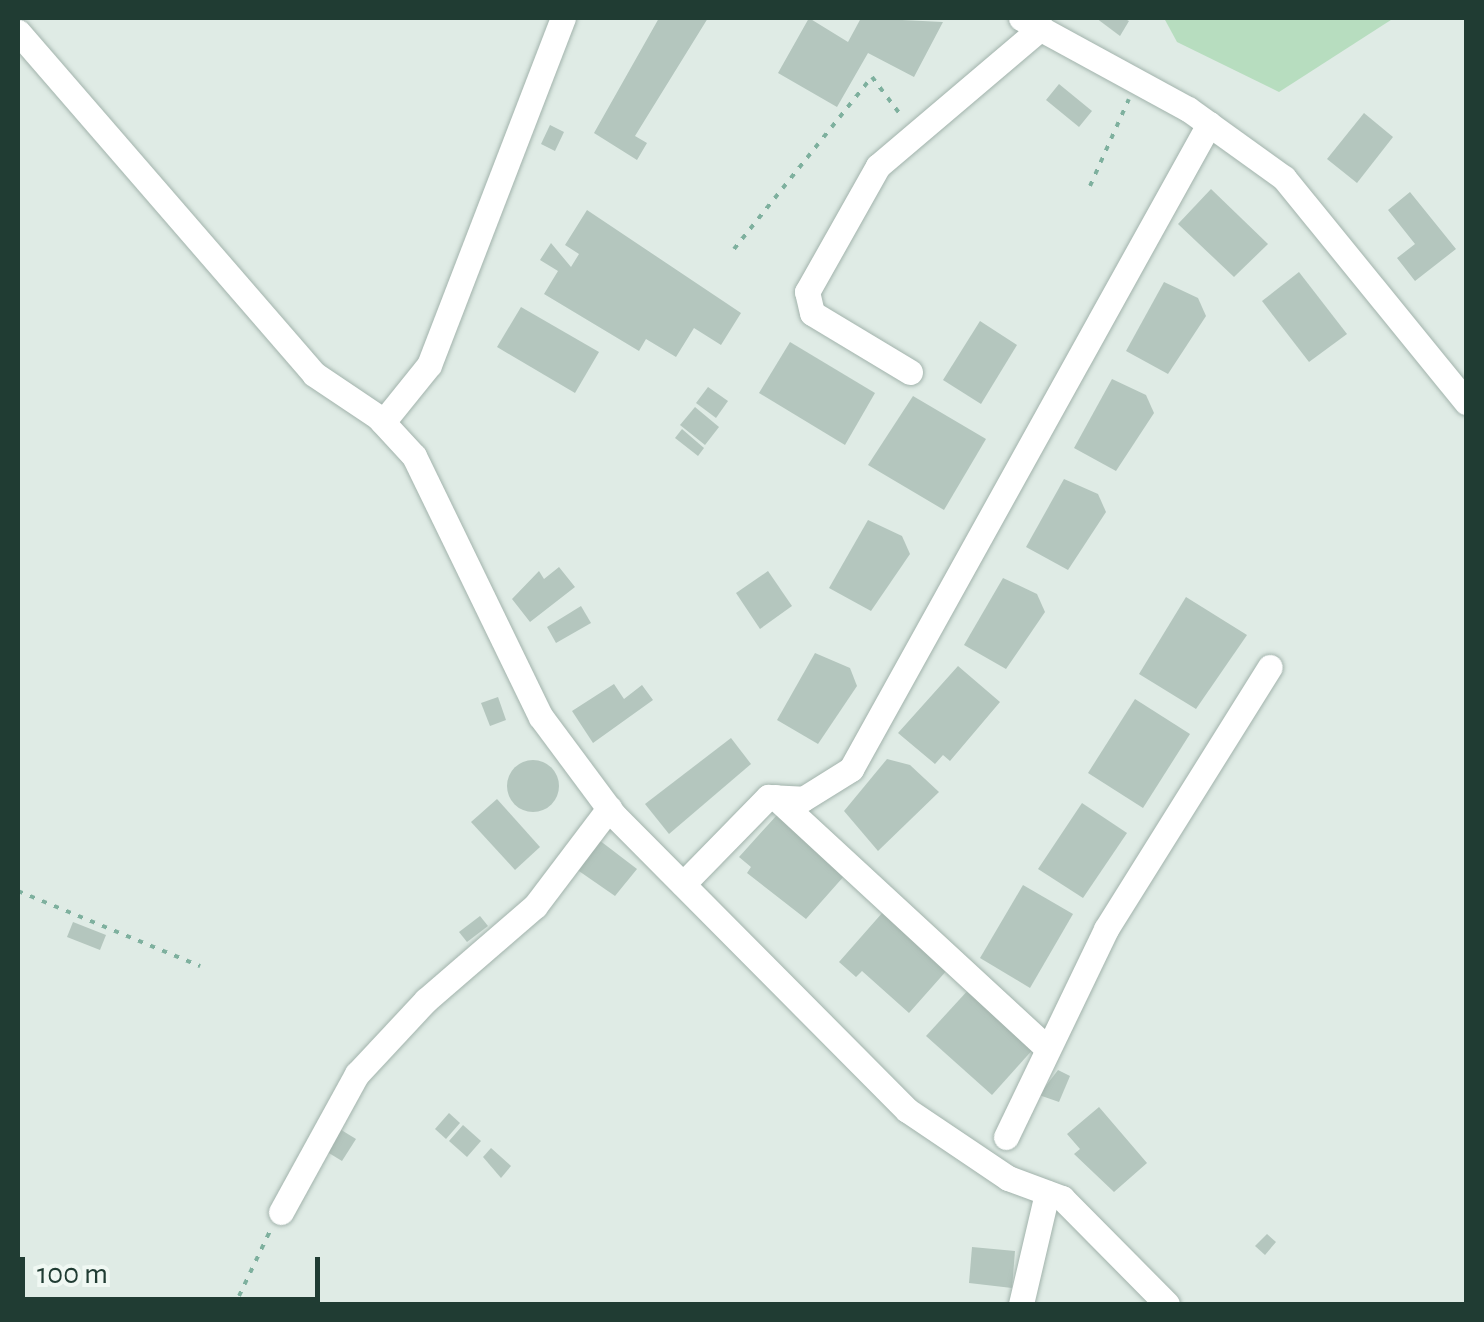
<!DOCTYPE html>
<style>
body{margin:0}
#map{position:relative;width:1484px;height:1322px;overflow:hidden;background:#dfebe5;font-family:"Alegreya Sans",sans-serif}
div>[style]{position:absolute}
.green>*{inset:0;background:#b7ddbf}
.building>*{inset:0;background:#b4c6be}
.round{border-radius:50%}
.path>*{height:4px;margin-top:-2px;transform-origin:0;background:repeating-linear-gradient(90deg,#7eb09e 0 5px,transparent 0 13px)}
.roads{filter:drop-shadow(0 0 2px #a2b3ac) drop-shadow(0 0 2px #a2b3ac)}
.minor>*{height:25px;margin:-12.5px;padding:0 12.5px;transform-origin:12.5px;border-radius:12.5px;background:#fff}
span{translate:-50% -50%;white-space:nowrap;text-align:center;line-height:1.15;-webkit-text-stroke:9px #f0f8f3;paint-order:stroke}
.frame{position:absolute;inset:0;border:20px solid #203c33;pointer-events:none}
.scale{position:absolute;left:20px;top:1257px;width:300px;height:45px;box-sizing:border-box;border:5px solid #203c33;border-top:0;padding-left:12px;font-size:30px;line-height:35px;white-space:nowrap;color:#203c33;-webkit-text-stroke:8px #f0f8f3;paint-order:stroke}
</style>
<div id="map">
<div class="green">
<div style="clip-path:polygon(1164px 18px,1394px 18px,1279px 92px,1177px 42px)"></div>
</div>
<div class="building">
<div style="clip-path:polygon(659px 18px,708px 18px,635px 136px,647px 143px,637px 160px,594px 133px)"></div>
<div style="clip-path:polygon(809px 18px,848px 42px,861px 18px,943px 22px,914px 77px,868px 53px,837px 107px,778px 73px)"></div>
<div style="clip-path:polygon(1096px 18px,1123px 18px,1129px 21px,1120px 36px)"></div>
<div style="clip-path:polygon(1059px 84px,1092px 111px,1079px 127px,1046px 100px)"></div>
<div style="clip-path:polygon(1364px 113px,1393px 137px,1357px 183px,1327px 159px)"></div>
<div style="clip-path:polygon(550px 125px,564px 132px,555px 151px,541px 144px)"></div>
<div style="clip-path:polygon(1211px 189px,1268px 244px,1234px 277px,1178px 224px)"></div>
<div style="clip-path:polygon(1410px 192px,1456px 249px,1415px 281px,1397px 258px,1415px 244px,1388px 210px)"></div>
<div style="clip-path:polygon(587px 210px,741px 313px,721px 345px,694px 328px,676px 357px,646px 339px,639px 351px,544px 294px,558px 271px,540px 260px,551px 243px,571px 267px,579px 254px,565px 245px)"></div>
<div style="clip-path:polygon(1299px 272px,1347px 334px,1309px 362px,1262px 301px)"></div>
<div style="clip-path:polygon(1164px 282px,1198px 298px,1206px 316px,1168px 374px,1126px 351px)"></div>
<div style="clip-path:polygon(521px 307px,599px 352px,575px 393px,497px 347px)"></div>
<div style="clip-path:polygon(980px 321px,1017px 345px,981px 404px,943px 380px)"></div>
<div style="clip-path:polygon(790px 342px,875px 393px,845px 445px,759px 393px)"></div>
<div style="clip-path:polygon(1112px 379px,1146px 395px,1154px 413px,1116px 471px,1074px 448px)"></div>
<div style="clip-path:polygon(708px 387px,728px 401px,716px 418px,696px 403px)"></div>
<div style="clip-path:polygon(913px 396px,986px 439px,944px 510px,868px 465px)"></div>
<div style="clip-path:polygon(695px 407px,719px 427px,705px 445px,680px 425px)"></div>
<div style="clip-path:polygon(682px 429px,704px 448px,698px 456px,675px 438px)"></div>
<div style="clip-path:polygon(1064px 479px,1098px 494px,1106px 512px,1068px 570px,1026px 547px)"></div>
<div style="clip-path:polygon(868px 520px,902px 536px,910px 554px,871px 611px,829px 588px)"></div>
<div style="clip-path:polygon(559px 567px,575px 587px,530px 622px,512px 599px,539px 571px,544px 579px)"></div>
<div style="clip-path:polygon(768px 571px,792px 606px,760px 629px,736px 593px)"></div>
<div style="clip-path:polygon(1003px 578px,1037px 594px,1045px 612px,1006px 669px,964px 645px)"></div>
<div style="clip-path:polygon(1186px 597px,1247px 635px,1196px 709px,1139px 674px)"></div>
<div style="clip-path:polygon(581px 606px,591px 623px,556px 643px,547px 627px)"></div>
<div style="clip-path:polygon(815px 653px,850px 668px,857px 686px,818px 744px,777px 720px)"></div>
<div style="clip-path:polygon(958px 666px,1000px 702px,950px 761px,943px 755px,935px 764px,898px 733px)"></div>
<div style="clip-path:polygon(614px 684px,624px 699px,642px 685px,653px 700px,593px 743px,572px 711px)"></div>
<div style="clip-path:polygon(498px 697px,506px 720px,490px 726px,481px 703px)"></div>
<div style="clip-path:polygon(1135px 699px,1190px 734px,1143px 808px,1088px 773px)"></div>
<div style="clip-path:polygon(731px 738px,751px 764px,669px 834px,645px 804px)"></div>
<div style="clip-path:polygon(887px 759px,910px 765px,939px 792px,878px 851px,844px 811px)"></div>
<div class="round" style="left:507px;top:760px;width:52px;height:52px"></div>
<div style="clip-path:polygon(497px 799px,540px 847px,515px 870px,471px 822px)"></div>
<div style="clip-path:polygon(1082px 803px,1127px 833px,1083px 898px,1038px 869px)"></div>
<div style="clip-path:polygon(777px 815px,845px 875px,806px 919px,747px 873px,751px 867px,739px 857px)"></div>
<div style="clip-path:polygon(599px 840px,637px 869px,615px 896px,576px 869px)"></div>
<div style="clip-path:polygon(1023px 885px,1073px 914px,1030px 988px,980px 958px)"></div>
<div style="clip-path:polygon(883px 912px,948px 969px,909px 1013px,862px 971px,856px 977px,839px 962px)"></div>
<div style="clip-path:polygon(480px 916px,488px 926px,467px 942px,459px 932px)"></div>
<div style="clip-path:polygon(73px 922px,106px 935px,100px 950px,67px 937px)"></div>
<div style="clip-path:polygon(970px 988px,1035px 1047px,992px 1095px,926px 1036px)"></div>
<div style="clip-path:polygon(1058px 1070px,1070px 1076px,1059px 1102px,1039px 1095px)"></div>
<div style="clip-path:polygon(1099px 1107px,1147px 1163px,1114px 1192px,1074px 1154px,1080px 1149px,1067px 1134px)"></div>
<div style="clip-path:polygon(449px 1113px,460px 1123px,446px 1139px,435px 1129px)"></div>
<div style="clip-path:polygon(463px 1125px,481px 1141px,467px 1157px,449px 1141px)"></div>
<div style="clip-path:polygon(338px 1128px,356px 1139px,342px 1161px,324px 1150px)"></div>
<div style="clip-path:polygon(491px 1148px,511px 1166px,501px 1178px,483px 1157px)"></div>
<div style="clip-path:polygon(1267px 1234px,1276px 1242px,1265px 1255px,1255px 1246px)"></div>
<div style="clip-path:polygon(972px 1247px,1015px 1251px,1012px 1288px,969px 1283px)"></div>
</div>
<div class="path">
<div style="left:1090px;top:186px;width:95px;rotate:-65.9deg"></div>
<div style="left:734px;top:249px;width:221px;rotate:-51.3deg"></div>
<div style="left:872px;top:77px;width:51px;rotate:52.9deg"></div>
<div style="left:18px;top:891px;width:197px;rotate:22.4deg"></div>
<div style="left:245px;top:1304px;width:10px;rotate:-127deg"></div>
<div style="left:239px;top:1296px;width:74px;rotate:-64.5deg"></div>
</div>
<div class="roads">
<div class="minor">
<div style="left:1021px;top:18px;width:190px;rotate:28.6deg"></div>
<div style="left:1188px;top:109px;width:118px;rotate:35.7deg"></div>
<div style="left:1284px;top:178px;width:289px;rotate:50.9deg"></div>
<div style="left:18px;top:32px;width:452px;rotate:49.1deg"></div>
<div style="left:314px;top:374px;width:77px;rotate:33.9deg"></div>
<div style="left:378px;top:417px;width:53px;rotate:47.3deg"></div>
<div style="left:414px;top:456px;width:290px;rotate:64.1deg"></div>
<div style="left:541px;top:717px;width:121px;rotate:53.4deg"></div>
<div style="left:613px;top:814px;width:417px;rotate:45.2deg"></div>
<div style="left:907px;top:1110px;width:122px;rotate:34deg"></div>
<div style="left:1008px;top:1178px;width:58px;rotate:20.3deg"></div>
<div style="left:1062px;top:1198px;width:149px;rotate:45.3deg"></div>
<div style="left:910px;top:372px;width:114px;rotate:-149deg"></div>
<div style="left:812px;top:313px;width:22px;rotate:-103deg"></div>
<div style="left:807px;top:292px;width:145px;rotate:-60.6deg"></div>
<div style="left:878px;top:166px;width:214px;rotate:-40.3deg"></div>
<div style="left:383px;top:422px;width:73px;rotate:-51.1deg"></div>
<div style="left:429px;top:365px;width:372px;rotate:-68.9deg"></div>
<div style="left:775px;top:797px;width:366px;rotate:42.7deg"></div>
<div style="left:683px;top:884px;width:122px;rotate:-45.7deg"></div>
<div style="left:768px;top:797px;width:35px;rotate:3deg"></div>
<div style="left:803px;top:799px;width:57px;rotate:-32deg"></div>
<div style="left:851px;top:769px;width:738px;rotate:-60.97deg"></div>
<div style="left:1006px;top:1137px;width:231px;rotate:-64.3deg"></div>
<div style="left:1106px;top:929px;width:309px;rotate:-58deg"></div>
<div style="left:281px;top:1212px;width:158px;rotate:-61.2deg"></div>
<div style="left:357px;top:1074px;width:101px;rotate:-47deg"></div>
<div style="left:426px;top:1000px;width:144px;rotate:-40.8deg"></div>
<div style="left:535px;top:906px;width:123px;rotate:-52.9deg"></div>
<div style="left:1021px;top:1304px;width:114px;rotate:-76.8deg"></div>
</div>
</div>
<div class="frame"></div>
<div class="scale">100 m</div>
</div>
